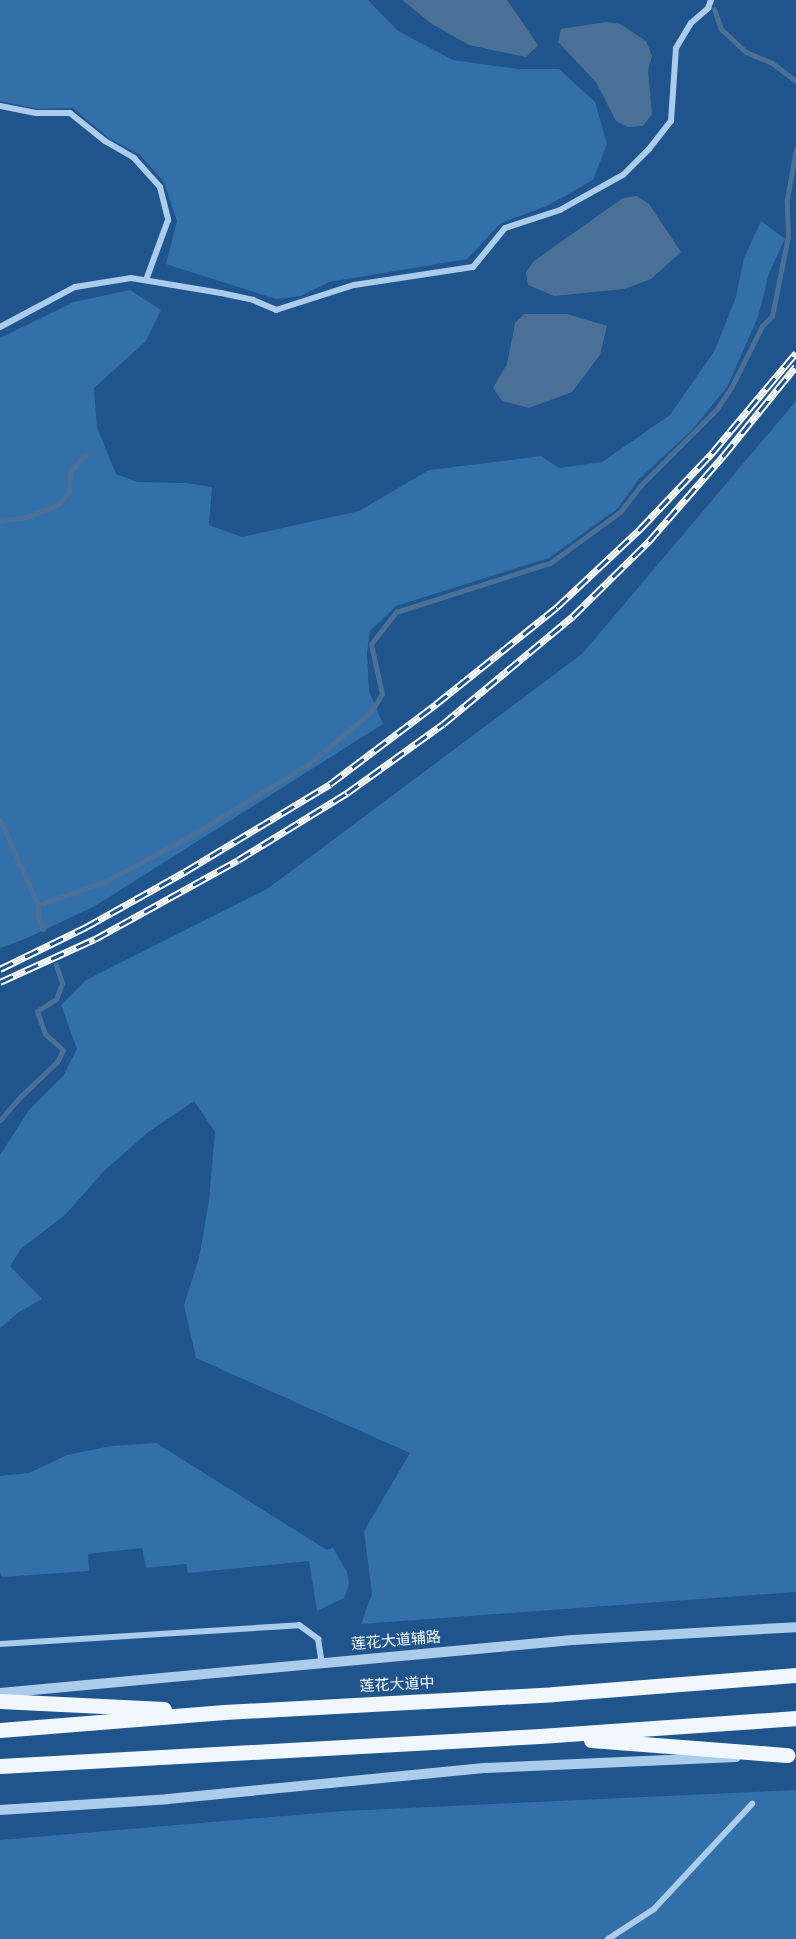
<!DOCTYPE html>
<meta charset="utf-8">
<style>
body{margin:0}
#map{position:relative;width:796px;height:1939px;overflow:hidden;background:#1f548c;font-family:"Roboto Condensed","Noto Sans SC",sans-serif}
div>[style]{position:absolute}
.green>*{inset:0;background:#336fa9}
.water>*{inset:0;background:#4b7098}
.stream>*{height:5px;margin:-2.5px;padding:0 2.5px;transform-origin:2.5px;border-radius:2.5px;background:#4b7098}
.minor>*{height:6px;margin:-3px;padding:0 3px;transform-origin:3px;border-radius:3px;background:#acccec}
.tertiary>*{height:10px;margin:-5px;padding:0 5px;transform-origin:5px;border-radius:5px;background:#acccec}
.primary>*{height:15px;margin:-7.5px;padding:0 7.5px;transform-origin:7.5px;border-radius:7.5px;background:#f1f7ff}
.rail>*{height:7px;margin-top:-3.5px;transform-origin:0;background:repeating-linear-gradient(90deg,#1f548c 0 14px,#fff 0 28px);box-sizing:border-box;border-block:2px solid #fff}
span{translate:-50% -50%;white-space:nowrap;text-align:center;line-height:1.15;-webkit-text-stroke:4.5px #1f548c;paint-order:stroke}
.street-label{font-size:15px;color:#fff}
</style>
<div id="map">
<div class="green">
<div style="clip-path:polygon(0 0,368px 0,398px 31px,453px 60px,518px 69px,559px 69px,595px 102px,607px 144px,593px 180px,547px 206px,501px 223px,467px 259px,329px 282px,301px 296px,276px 299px,166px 264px,177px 221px,164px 182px,139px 154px,110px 139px,73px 108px,39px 109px,0 101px)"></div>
<div style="clip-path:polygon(761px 221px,785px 239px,769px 273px,758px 317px,727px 387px,692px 430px,639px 479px,617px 509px,549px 558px,396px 606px,370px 631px,367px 653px,369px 691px,383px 724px,95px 906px,27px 938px,0 948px,0 338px,74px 302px,130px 290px,161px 310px,146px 341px,94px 388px,97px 428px,116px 474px,137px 482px,186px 483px,212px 487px,209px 525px,242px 537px,359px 511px,429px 470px,541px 456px,559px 468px,602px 462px,670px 415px,715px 350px,736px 297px,744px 258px)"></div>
<div style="clip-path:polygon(796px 401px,796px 1592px,361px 1624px,372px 1594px,364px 1531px,410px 1453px,196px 1358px,184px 1305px,199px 1258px,209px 1200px,215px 1132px,194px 1101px,147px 1133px,104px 1171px,66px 1214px,21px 1249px,10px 1266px,42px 1299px,19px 1312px,0 1328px,0 1155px,29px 1110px,63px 1076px,77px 1049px,61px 1005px,86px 980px,267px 889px,582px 654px)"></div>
<div style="clip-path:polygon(156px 1443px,327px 1550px,333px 1548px,347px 1572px,349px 1585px,344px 1598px,317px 1611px,309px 1561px,188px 1573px,186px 1564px,146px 1568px,142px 1548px,88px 1554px,89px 1571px,2px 1577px,0 1572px,0 1476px,29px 1473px,67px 1455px,111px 1446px)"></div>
<div style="clip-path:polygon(796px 1790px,796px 1939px,0 1939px,0 1840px,343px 1811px)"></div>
</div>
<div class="water">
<div style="clip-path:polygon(402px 0,507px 0,538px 45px,526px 57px,469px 45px,432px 24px)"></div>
<div style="clip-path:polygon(606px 22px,620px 24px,646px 41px,652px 56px,648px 70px,652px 114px,643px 126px,628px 127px,616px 121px,596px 82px,558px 42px,561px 29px)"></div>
<div style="clip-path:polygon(637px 196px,649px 204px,681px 252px,651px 279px,624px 289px,554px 296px,528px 285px,526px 272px,534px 261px,623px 198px)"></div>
<div style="clip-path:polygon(524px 314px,567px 314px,607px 326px,600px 355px,572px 392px,529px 408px,502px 401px,493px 388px,507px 364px,515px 323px)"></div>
</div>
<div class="stream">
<div style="left:714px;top:9px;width:21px;rotate:71deg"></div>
<div style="left:721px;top:29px;width:34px;rotate:43deg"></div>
<div style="left:746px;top:52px;width:28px;rotate:23deg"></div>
<div style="left:772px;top:63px;width:30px;rotate:37deg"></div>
<div style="left:0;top:521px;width:30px;rotate:-9deg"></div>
<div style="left:30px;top:516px;width:31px;rotate:-22deg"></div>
<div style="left:59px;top:504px;width:16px;rotate:-52deg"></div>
<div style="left:69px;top:491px;width:19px;rotate:-87deg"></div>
<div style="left:70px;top:472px;width:24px;rotate:-48deg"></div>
<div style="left:0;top:820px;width:93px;rotate:65.9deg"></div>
<div style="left:43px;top:929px;width:13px;rotate:-113deg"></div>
<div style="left:38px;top:917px;width:12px;rotate:-90deg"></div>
<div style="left:38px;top:905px;width:70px;rotate:-19.2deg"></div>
<div style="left:104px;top:882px;width:94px;rotate:-27.9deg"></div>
<div style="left:187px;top:838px;width:140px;rotate:-31.3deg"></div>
<div style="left:307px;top:765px;width:83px;rotate:-39.6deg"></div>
<div style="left:371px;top:712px;width:21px;rotate:-59deg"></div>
<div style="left:382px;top:694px;width:51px;rotate:-102.4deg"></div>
<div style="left:371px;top:644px;width:41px;rotate:-52deg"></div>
<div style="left:396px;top:612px;width:162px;rotate:-17.7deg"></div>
<div style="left:550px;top:563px;width:87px;rotate:-36.1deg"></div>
<div style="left:620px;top:512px;width:33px;rotate:-52deg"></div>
<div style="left:640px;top:486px;width:107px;rotate:-45deg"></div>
<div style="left:716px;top:410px;width:27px;rotate:-56deg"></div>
<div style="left:731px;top:388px;width:69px;rotate:-63.4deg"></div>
<div style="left:762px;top:326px;width:14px;rotate:-45deg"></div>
<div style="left:772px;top:316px;width:82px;rotate:-78.7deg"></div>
<div style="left:788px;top:236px;width:37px;rotate:-92deg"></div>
<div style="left:787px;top:199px;width:51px;rotate:-79.8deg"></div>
<div style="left:0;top:1120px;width:32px;rotate:-49deg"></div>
<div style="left:21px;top:1096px;width:50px;rotate:-43.4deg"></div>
<div style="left:57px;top:1062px;width:13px;rotate:-63deg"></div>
<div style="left:63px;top:1050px;width:24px;rotate:-138deg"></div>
<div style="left:45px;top:1034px;width:24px;rotate:-109deg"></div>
<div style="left:37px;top:1011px;width:22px;rotate:-32deg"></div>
<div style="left:56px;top:999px;width:17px;rotate:-69deg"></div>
<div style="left:62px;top:983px;width:19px;rotate:-108deg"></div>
</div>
<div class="minor">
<div style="left:0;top:106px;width:38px;rotate:11deg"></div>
<div style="left:37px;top:113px;width:33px"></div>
<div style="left:70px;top:113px;width:45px;rotate:38.7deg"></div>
<div style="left:105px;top:141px;width:34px;rotate:30deg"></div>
<div style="left:134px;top:158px;width:39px;rotate:48deg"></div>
<div style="left:160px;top:187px;width:34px;rotate:76deg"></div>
<div style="left:168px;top:220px;width:64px;rotate:110.1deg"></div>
<div style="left:0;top:327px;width:85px;rotate:-28.1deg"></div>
<div style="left:75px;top:287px;width:57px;rotate:-9.1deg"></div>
<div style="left:131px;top:278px;width:91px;rotate:9.5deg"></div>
<div style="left:221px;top:293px;width:33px;rotate:12deg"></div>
<div style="left:253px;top:300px;width:25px;rotate:23deg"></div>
<div style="left:276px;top:310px;width:82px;rotate:-17.8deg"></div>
<div style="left:354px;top:285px;width:120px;rotate:-8.6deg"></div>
<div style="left:473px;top:267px;width:50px;rotate:-50.6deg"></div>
<div style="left:505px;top:228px;width:58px;rotate:-18.1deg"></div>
<div style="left:560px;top:210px;width:72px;rotate:-29.1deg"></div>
<div style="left:623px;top:175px;width:37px;rotate:-45deg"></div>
<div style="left:649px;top:149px;width:36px;rotate:-52deg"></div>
<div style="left:671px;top:121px;width:73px;rotate:-86.1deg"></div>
<div style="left:676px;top:48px;width:29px;rotate:-59deg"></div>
<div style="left:691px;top:23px;width:23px;rotate:-41deg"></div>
<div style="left:708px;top:8px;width:9px;rotate:-69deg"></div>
<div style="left:0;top:1644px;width:300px;rotate:-3.6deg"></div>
<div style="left:299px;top:1625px;width:24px;rotate:36deg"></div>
<div style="left:318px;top:1639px;width:24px;rotate:81deg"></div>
<div style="left:608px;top:1939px;width:55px;rotate:-33.1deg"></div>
<div style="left:654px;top:1909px;width:144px;rotate:-47deg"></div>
</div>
<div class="tertiary">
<div style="left:0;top:1693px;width:575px;rotate:-5.28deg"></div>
<div style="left:573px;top:1640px;width:223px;rotate:-3.3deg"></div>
<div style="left:0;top:1810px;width:168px;rotate:-3.7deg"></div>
<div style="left:168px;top:1799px;width:320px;rotate:-5.6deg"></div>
<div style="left:486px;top:1768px;width:250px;rotate:-2.5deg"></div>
</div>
<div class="primary">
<div style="left:0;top:1701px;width:164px;rotate:2.8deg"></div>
<div style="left:0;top:1730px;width:225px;rotate:-4.6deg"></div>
<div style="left:224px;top:1712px;width:330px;rotate:-3.1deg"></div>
<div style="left:554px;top:1694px;width:243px;rotate:-4.5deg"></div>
<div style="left:591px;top:1740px;width:197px;rotate:4.4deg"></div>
<div style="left:0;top:1766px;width:541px;rotate:-3.18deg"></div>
<div style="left:540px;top:1736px;width:257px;rotate:-4deg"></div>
</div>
<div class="rail">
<div style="left:0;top:969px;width:96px;rotate:-26deg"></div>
<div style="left:86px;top:927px;width:115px;rotate:-29.2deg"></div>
<div style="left:186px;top:871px;width:168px;rotate:-31.1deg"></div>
<div style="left:330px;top:784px;width:133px;rotate:-37deg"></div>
<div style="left:436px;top:704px;width:155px;rotate:-38.7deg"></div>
<div style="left:557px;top:607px;width:114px;rotate:-43.2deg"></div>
<div style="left:640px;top:529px;width:105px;rotate:-46.5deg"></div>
<div style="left:712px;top:453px;width:131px;rotate:-50deg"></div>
<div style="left:0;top:982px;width:104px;rotate:-24.4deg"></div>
<div style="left:95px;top:939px;width:163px;rotate:-28.9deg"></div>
<div style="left:238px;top:860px;width:128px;rotate:-31.6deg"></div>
<div style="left:347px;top:793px;width:118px;rotate:-35.7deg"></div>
<div style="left:443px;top:724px;width:169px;rotate:-39.7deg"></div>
<div style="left:573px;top:616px;width:107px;rotate:-44.6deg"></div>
<div style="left:649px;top:541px;width:114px;rotate:-48.9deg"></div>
<div style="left:724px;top:455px;width:114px;rotate:-51deg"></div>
</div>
<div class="street-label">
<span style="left:396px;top:1641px;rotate:-5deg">莲花大道辅路</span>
<span style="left:397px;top:1685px;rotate:-3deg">莲花大道中</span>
</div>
</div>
